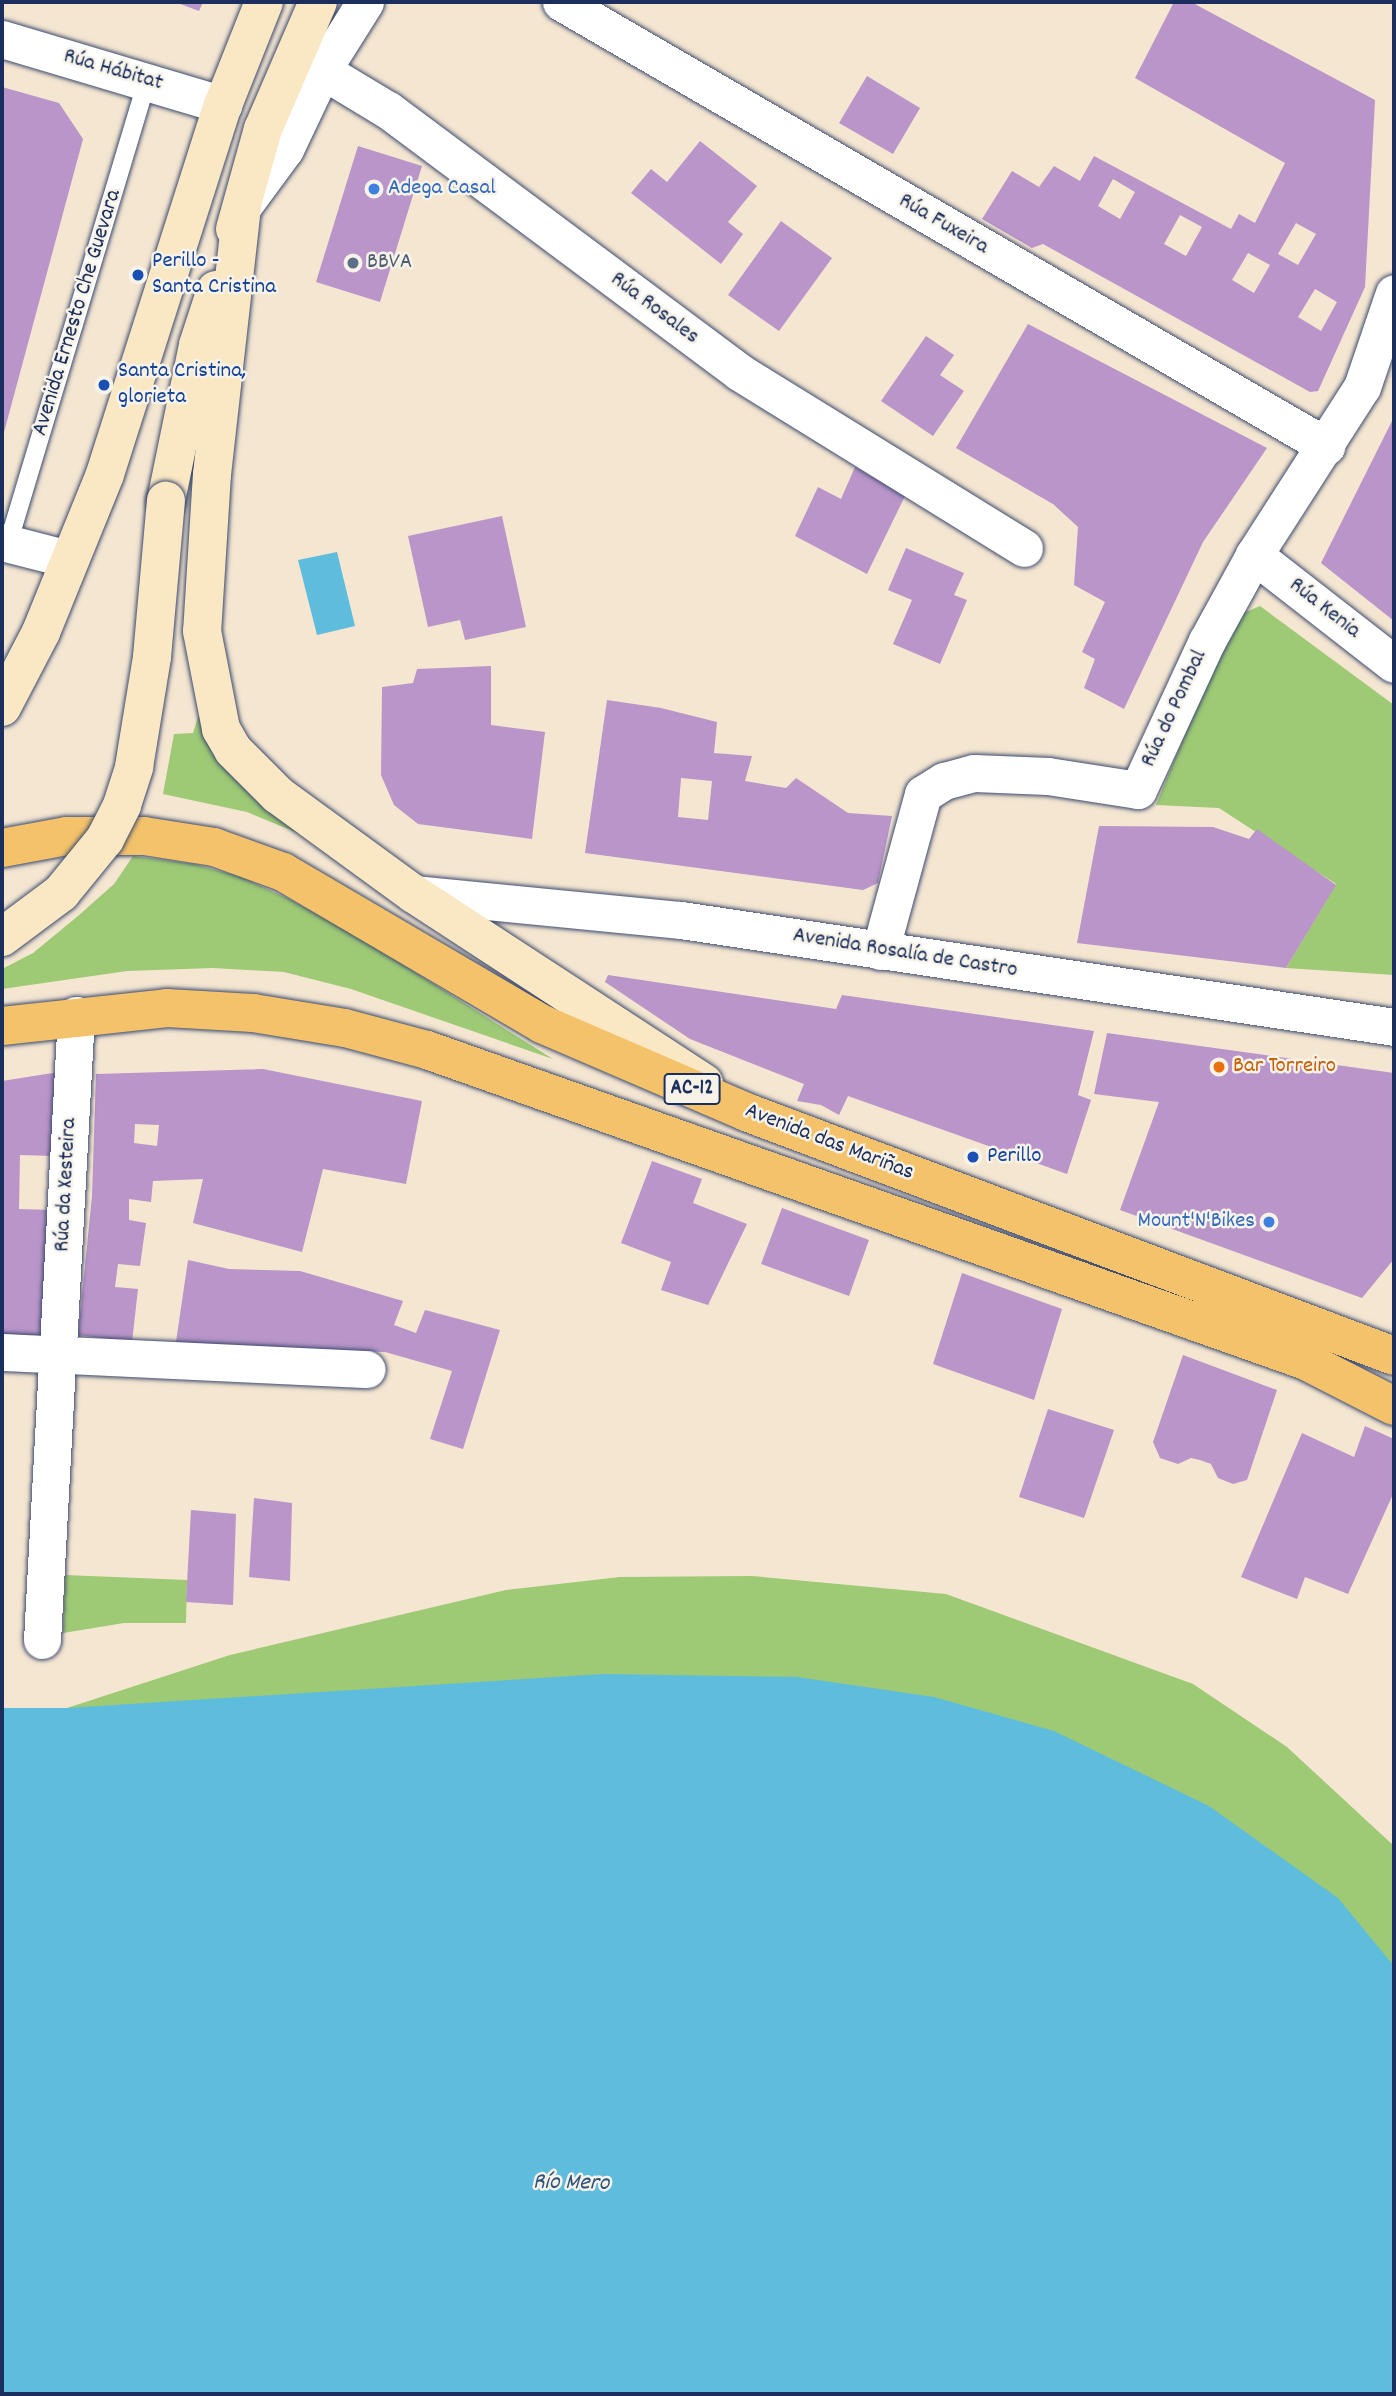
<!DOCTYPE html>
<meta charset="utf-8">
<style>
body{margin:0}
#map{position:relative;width:1396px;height:2396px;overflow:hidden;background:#f4e6d1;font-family:Dekko,sans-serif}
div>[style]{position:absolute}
.green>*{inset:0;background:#9ec975}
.water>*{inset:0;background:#5ebddc}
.building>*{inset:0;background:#b995c9}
.roads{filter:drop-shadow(0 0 2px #3c4a6f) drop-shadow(0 0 2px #3c4a6f)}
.lane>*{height:18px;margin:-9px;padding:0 9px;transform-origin:9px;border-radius:9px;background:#fff}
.street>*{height:37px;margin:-18.5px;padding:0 18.5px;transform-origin:18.5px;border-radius:18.5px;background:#fff}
.secondary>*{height:38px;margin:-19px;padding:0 19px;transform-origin:19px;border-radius:19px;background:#fae7c3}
.highway>*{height:38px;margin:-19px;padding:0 19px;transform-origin:19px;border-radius:19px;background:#f3c26a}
.bridges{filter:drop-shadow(0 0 2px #3c4a6f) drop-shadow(0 0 2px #3c4a6f)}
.secondary-bridge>*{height:38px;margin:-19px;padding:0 19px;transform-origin:19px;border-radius:19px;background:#fae7c3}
.dots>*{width:19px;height:19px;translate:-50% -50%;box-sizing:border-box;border:4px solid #f7f3e8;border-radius:50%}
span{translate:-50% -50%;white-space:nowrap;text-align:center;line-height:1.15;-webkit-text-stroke:5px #f7f3e8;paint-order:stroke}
.shield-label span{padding:2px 5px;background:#f7f3e8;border:2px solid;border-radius:5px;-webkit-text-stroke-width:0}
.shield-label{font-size:21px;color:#1b2f5e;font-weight:700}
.street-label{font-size:23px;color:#1b2f5e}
.shop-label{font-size:23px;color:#366cbe}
.left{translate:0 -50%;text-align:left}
.right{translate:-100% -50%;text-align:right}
.transit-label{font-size:23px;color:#164399}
.service-label{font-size:23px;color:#4e5e75}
.food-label{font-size:23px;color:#c56008}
.water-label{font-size:24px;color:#2c527e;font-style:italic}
.frame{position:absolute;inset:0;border:4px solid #1b2f5e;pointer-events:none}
</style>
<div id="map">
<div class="green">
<div style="clip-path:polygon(1260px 606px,1394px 705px,1394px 975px,1286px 968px,1336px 884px,1219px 808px,1156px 805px,1232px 618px)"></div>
<div style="clip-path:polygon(200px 711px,230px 772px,254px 798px,300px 834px,247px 812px,163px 794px,174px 734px,193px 733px)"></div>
<div style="clip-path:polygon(133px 856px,194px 864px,241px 877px,289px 899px,367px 942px,553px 1059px,351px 989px,284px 972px,213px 968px,127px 971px,2px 989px,2px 969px,33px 953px,78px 916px,114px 884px)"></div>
<div style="clip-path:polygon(65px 1575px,187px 1580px,186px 1623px,124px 1623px,63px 1633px)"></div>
<div style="clip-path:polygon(752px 1576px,946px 1594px,1193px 1684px,1287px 1747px,1394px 1846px,1394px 2394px,2px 1708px,67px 1708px,230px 1655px,506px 1590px,620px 1577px)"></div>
</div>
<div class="water">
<div style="clip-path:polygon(337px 552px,355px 626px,317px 635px,298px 560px)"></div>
<div style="clip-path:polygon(603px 1674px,797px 1677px,934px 1697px,1054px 1731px,1209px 1806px,1338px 1898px,1394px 1966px,1394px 2394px,2px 2394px,2px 1708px,67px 1708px)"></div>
</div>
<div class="building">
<div style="clip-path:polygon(175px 2px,203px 2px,199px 11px)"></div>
<div style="clip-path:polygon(evenodd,1174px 2px,1191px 2px,1375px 100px,1365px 287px,1318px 391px,1310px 392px,1043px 244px,1032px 248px,982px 219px,1012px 171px,1039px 187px,1054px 166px,1080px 181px,1094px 156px,1231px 229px,1239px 214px,1255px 223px,1285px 163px,1135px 78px,1174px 2px,1113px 179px,1135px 192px,1120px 219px,1098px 206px,1113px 179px,1174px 2px,1180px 215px,1202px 227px,1186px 256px,1164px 244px,1180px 215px,1174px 2px,1296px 223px,1316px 234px,1298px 265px,1278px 254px,1296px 223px,1174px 2px,1248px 253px,1270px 265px,1254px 293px,1232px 280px,1248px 253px,1174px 2px,1315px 289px,1337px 302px,1321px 331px,1298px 317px,1315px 289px)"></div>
<div style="clip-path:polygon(867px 76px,920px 108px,893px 154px,839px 123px)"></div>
<div style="clip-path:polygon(2px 87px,59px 103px,83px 139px,3px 436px)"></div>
<div style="clip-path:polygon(700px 141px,757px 186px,728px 222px,743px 234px,721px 264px,631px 193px,651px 169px,667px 182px)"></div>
<div style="clip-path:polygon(358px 146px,422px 166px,380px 302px,316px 282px)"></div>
<div style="clip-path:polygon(781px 221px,832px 258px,779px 331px,728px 295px)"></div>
<div style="clip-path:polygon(1028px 324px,1267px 448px,1203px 542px,1124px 709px,1084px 688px,1095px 659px,1082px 652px,1105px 602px,1074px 585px,1078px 527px,1053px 504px,956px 448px)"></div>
<div style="clip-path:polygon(926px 336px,954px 355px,940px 375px,964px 391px,933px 436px,881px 401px)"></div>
<div style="clip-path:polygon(1394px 417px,1394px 621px,1321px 563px)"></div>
<div style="clip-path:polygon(855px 467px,905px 496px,867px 574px,795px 536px,818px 487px,841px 499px)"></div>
<div style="clip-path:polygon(502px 516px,526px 627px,465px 640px,460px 620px,428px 627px,408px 536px)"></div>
<div style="clip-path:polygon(906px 548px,964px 573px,954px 595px,967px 600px,940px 664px,893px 644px,912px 600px,888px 590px)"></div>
<div style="clip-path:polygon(491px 666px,491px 725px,545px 732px,532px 839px,418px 824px,394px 805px,381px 775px,382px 687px,413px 683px,417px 669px)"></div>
<div style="clip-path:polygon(evenodd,607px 700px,661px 708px,717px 722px,714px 753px,752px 756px,745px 781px,786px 788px,796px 778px,848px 813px,892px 816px,878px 883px,863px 890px,585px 853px,607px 700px,681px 778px,712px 781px,708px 820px,678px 817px,681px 778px)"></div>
<div style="clip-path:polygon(1099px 826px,1213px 827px,1249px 839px,1257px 829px,1336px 885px,1286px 968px,1077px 943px)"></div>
<div style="clip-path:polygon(608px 975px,836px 1009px,842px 995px,1094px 1031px,1078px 1095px,1091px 1100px,1067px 1174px,848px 1096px,839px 1115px,821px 1105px,797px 1101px,804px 1084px,690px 1039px,605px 982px)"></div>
<div style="clip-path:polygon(1107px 1033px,1394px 1073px,1394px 1259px,1362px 1298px,1120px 1210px,1159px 1102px,1094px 1094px)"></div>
<div style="clip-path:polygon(evenodd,263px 1069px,422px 1101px,406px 1184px,323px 1169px,302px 1252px,193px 1223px,203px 1179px,153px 1181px,151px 1202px,129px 1199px,129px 1220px,146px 1223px,140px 1266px,118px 1264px,115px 1287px,138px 1289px,132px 1342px,78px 1335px,92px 1196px,96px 1074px,263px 1069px,135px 1124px,159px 1125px,157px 1146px,134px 1143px,135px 1124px)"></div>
<div style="clip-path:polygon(59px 1072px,53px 1156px,20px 1155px,19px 1209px,52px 1210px,44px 1342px,2px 1340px,2px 1081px)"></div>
<div style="clip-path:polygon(652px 1161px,702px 1179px,693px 1203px,747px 1224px,708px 1305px,661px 1290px,671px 1262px,621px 1243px)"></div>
<div style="clip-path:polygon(782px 1208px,869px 1240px,849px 1296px,761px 1264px)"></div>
<div style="clip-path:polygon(188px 1260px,229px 1269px,300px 1271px,403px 1301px,394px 1325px,416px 1333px,425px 1310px,500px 1330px,463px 1449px,430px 1439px,452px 1371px,385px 1352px,216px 1347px,176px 1342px)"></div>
<div style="clip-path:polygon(962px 1273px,1062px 1309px,1034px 1400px,933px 1364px)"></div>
<div style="clip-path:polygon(1183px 1355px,1277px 1390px,1247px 1480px,1233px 1484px,1218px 1478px,1211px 1464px,1200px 1460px,1191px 1458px,1178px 1464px,1160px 1458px,1153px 1442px)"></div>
<div style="clip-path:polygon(1048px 1409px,1114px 1430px,1084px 1518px,1019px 1497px)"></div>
<div style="clip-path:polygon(1365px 1426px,1394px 1439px,1394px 1492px,1348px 1594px,1305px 1577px,1297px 1599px,1241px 1577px,1302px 1433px,1354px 1457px)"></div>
<div style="clip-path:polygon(254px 1498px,292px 1503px,290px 1581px,249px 1577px)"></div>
<div style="clip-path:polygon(191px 1510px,236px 1514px,233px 1605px,186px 1602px)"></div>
</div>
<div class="roads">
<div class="lane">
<div style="left:8px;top:544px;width:482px;rotate:-73.3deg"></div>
</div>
<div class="street">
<div style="left:561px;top:2px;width:885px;rotate:30.13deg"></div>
<div style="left:2px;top:39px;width:231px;rotate:16.6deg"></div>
<div style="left:295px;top:54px;width:109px;rotate:31.1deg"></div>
<div style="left:388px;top:110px;width:438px;rotate:36.7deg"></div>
<div style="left:739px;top:372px;width:335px;rotate:31.7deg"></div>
<div style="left:243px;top:206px;width:71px;rotate:-53.6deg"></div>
<div style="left:285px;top:149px;width:89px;rotate:-64.6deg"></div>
<div style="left:323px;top:69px;width:79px;rotate:-57.9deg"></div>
<div style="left:2px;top:542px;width:68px;rotate:14.4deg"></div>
<div style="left:1254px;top:555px;width:177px;rotate:37.9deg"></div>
<div style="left:414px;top:894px;width:268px;rotate:5.6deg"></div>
<div style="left:681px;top:920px;width:721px;rotate:8.53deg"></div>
<div style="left:880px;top:951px;width:163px;rotate:-74.7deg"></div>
<div style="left:923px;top:794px;width:25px;rotate:-32deg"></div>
<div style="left:944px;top:781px;width:31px;rotate:-15deg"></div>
<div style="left:974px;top:773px;width:74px;rotate:2.3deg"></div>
<div style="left:1048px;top:776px;width:91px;rotate:8.8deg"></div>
<div style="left:1138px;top:790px;width:164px;rotate:-65.2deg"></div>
<div style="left:1207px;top:641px;width:98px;rotate:-61.3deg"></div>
<div style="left:1254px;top:555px;width:200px;rotate:-57.3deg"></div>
<div style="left:1362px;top:387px;width:99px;rotate:-71.2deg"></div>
<div style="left:2px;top:1352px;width:365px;rotate:2.7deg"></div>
<div style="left:42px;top:1640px;width:626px;rotate:-86.89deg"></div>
</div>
<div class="secondary">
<div style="left:242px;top:207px;width:269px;rotate:96.4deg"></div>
<div style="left:212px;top:474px;width:157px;rotate:93.6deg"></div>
<div style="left:202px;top:631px;width:100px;rotate:79deg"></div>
<div style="left:221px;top:729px;width:24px;rotate:60deg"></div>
<div style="left:233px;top:750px;width:64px;rotate:45deg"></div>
<div style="left:278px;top:795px;width:168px;rotate:36.1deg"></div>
<div style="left:414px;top:894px;width:346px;rotate:33.1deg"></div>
<div style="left:235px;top:229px;width:104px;rotate:-74.4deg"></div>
<div style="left:263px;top:129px;width:138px;rotate:-66.6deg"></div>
<div style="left:166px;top:501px;width:159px;rotate:-78.4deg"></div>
<div style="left:198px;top:345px;width:58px;rotate:-71.9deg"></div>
<div style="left:2px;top:707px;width:85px;rotate:-62.5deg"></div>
<div style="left:41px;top:632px;width:170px;rotate:-67.9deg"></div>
<div style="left:105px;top:474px;width:387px;rotate:-72.3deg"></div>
<div style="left:223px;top:105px;width:111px;rotate:-68.3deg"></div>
</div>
<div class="highway">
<div style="left:2px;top:848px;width:66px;rotate:-10.5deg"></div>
<div style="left:67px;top:836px;width:77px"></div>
<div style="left:144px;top:836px;width:71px;rotate:8.9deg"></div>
<div style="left:214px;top:847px;width:73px;rotate:19.9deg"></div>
<div style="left:283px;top:872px;width:300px;rotate:30.4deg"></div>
<div style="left:542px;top:1024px;width:222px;rotate:23.3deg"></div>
<div style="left:746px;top:1112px;width:692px;rotate:20.63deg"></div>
<div style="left:2px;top:1026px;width:166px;rotate:-6.2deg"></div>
<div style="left:167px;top:1008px;width:86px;rotate:3.3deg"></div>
<div style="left:253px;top:1013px;width:93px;rotate:9.3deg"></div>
<div style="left:345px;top:1028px;width:85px;rotate:15deg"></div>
<div style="left:427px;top:1050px;width:932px;rotate:19.48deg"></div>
<div style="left:1306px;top:1361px;width:99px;rotate:27.1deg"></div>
</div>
</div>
<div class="bridges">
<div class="secondary-bridge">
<div style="left:2px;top:937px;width:74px;rotate:-36.7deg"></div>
<div style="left:61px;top:893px;width:70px;rotate:-50.8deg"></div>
<div style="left:105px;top:839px;width:38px;rotate:-63deg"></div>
<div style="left:122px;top:805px;width:40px;rotate:-72deg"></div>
<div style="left:134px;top:767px;width:111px;rotate:-80.7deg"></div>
<div style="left:152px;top:657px;width:157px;rotate:-84.9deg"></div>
</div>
</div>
<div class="dots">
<div style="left:374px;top:189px;background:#3f7fe0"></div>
<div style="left:353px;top:263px;background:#5c6f8a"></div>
<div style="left:138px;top:275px;background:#1a4fb4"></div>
<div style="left:104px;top:385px;background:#1a4fb4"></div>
<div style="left:1219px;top:1067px;background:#e8710a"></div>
<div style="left:973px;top:1157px;background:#1a4fb4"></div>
<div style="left:1269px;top:1222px;background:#3f7fe0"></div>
</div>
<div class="shield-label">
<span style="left:692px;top:1089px">AC-12</span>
</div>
<div class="street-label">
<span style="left:113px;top:71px;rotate:16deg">Rúa Hábitat</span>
<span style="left:943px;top:225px;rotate:30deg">Rúa Fuxeira</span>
<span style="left:654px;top:309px;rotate:37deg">Rúa Rosales</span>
<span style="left:78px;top:313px;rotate:-73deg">Avenida Ernesto Che Guevara</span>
<span style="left:1324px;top:609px;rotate:38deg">Rúa Kenia</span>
<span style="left:1175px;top:709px;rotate:-65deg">Rúa do Pombal</span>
<span style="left:905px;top:954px;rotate:9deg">Avenida Rosalía de Castro</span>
<span style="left:829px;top:1143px;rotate:21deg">Avenida das Mariñas</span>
<span style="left:67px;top:1185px;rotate:-87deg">Rúa da Xesteira</span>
</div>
<div class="shop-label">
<span class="left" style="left:388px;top:189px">Adega Casal</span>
<span class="right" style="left:1255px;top:1222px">Mount'N'Bikes</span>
</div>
<div class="transit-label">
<span class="left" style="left:152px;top:275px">Perillo -<br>Santa Cristina</span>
<span class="left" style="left:118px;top:385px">Santa Cristina,<br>glorieta</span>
<span class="left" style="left:987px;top:1157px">Perillo</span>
</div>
<div class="service-label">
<span class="left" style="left:367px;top:263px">BBVA</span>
</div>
<div class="food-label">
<span class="left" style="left:1233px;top:1067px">Bar Torreiro</span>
</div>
<div class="water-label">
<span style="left:571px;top:2184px;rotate:1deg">Río Mero</span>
</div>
<div class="frame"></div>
</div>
